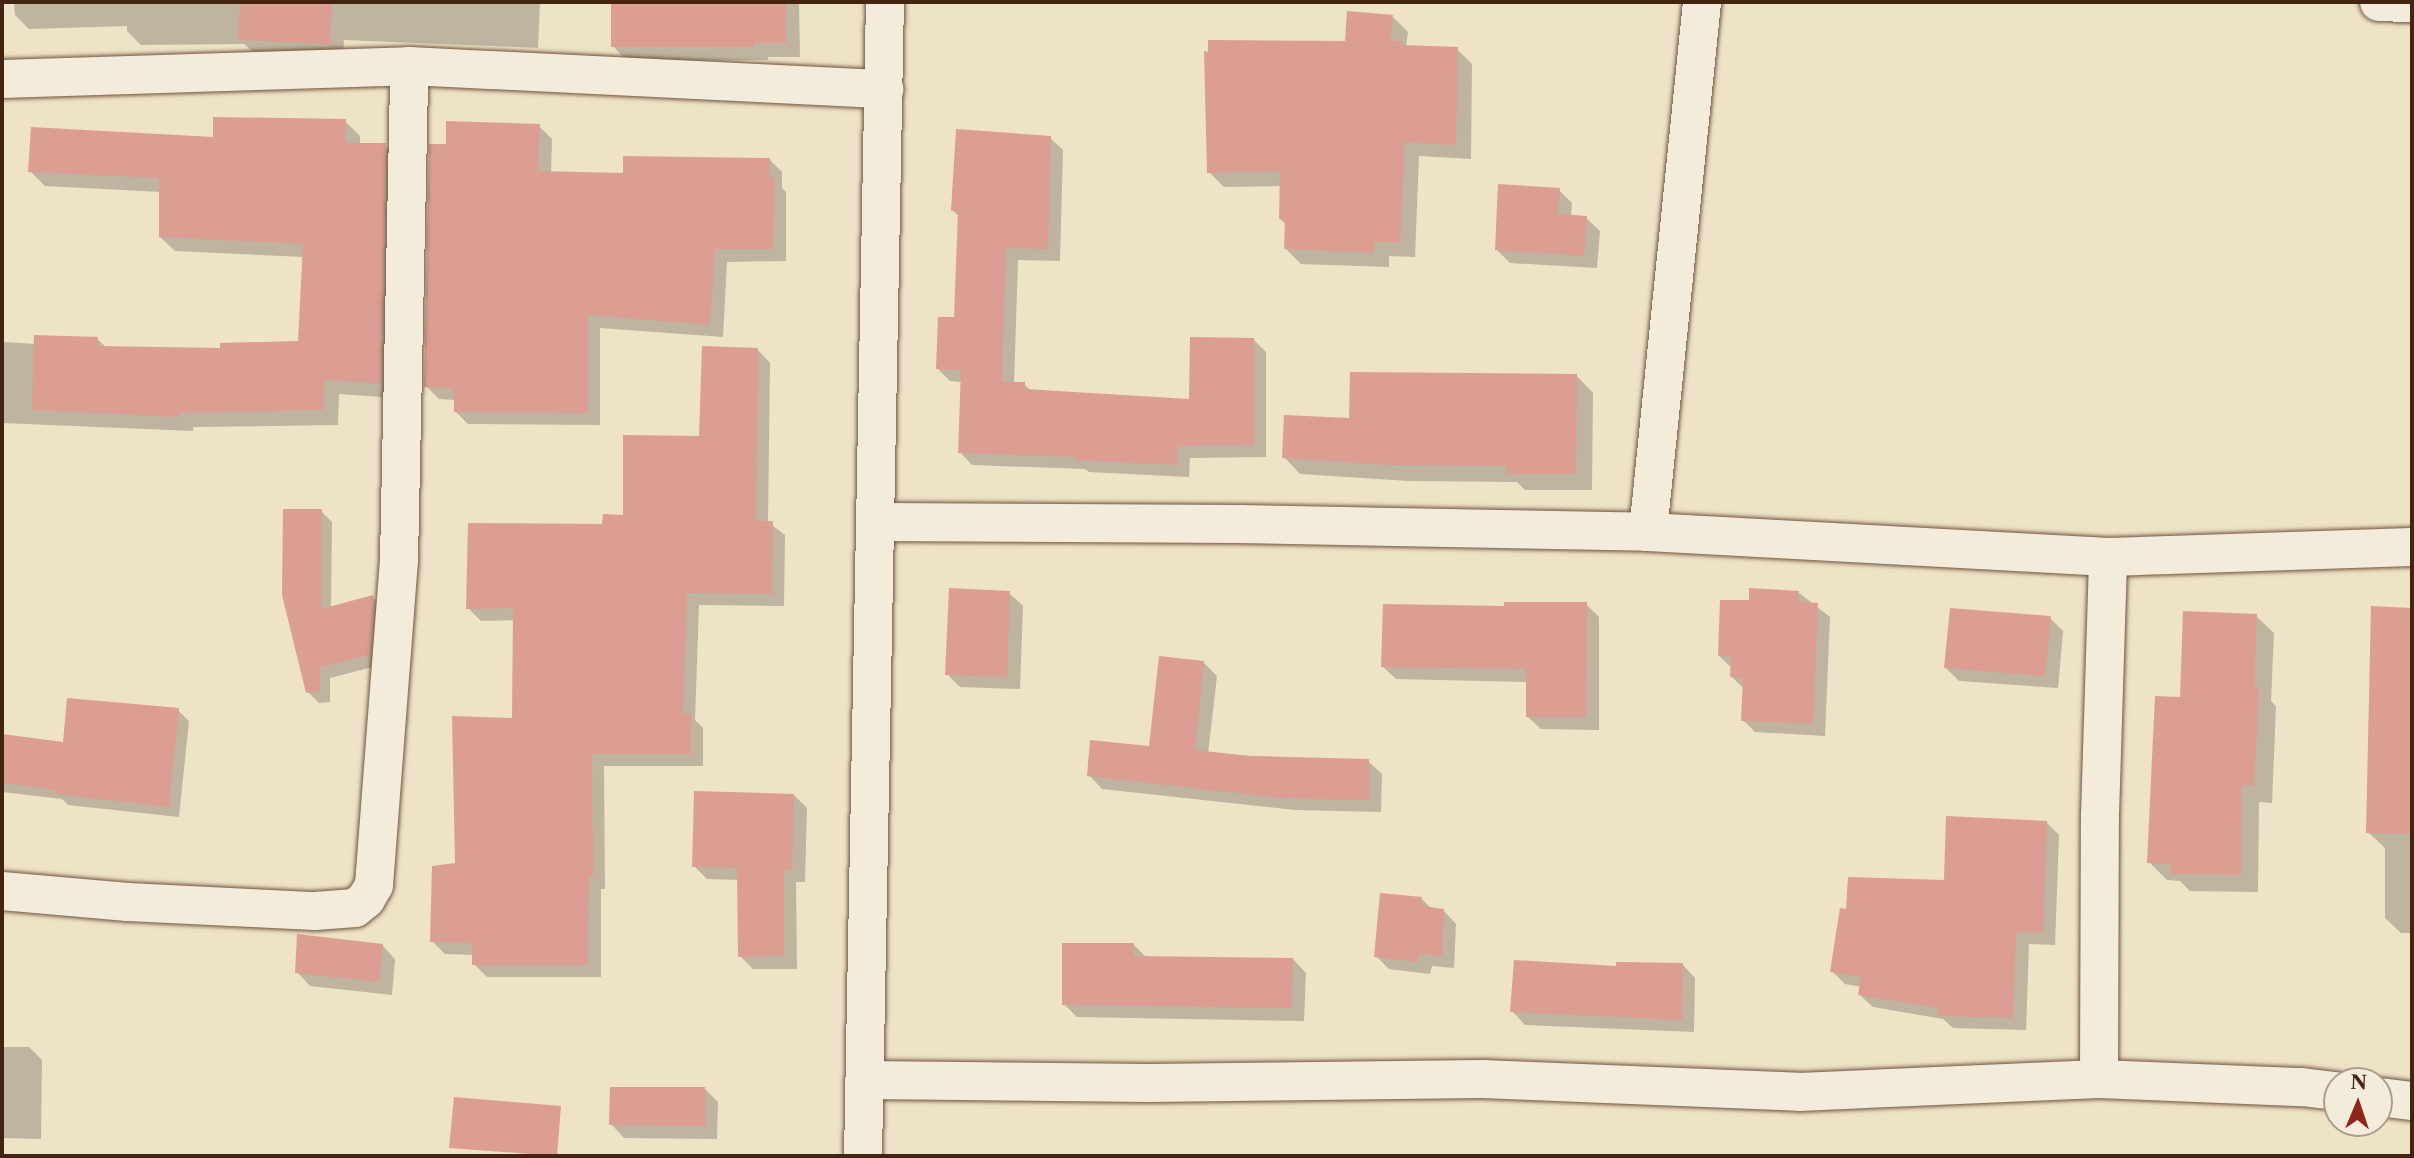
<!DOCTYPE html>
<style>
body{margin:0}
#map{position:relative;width:2414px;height:1158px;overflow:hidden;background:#eee2c7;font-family:"Libre Caslon Text",serif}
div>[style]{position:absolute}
.shadow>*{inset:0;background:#0003}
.building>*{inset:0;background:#dc9d93}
.roads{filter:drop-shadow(0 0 2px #6e543e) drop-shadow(0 0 2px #6e543e)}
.minor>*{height:38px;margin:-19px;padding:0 19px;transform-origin:19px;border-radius:19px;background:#f4ecdb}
span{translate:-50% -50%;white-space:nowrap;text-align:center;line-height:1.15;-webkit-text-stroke:5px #f4ecdb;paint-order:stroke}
.frame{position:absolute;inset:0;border:4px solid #442410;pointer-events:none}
.north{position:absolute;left:2323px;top:1067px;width:70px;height:70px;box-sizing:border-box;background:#f4ecdb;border:2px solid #ae9c8a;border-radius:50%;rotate:2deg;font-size:19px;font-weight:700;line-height:28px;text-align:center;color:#442410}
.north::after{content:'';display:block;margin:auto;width:24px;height:32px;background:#8f2418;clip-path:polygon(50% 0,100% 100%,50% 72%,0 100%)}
</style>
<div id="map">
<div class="shadow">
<div style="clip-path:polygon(14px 2px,540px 2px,538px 48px,344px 40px,343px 57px,254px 53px,244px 44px,141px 45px,127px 31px,127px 26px,29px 29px,15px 15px)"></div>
<div style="clip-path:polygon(613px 2px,809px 2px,799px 3px,800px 57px,768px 57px,768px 60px,627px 61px,613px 46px)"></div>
<div style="clip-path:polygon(1393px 17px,1408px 32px,1406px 47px,1457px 49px,1472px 64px,1471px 159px,1419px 156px,1415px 257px,1389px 256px,1389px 267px,1301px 264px,1286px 249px,1287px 225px,1280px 219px,1281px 186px,1224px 187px,1209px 172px,1347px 42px)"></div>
<div style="clip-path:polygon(345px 121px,360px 136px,360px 145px,385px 145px,400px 160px,395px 398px,339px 394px,338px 425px,193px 427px,193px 431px,2px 423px,2px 342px,36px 344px,97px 339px,107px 348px,222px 349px,300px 343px,304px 257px,175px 251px,160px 237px,161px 192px,45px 186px,30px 171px,214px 138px)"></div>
<div style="clip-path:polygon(539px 126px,552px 139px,551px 173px,625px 174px,769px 159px,782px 172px,782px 188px,786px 192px,786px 261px,727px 262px,723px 337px,600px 328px,600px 425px,468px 424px,455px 411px,455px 400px,439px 399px,426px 386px,447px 146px)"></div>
<div style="clip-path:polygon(1050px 138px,1063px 150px,1060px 261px,1018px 260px,1014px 384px,1024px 384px,1032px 392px,1191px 401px,1253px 339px,1266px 352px,1266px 457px,1190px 458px,1189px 477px,1089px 472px,1085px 469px,972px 465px,960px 452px,962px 382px,950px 381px,938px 369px,956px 319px,960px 217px,953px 211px)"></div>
<div style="clip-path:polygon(1559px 190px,1572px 203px,1571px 217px,1586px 218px,1600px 231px,1597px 268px,1510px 263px,1496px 249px)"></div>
<div style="clip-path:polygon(758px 350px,770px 363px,768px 522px,785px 535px,784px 606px,699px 605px,695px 720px,703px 728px,703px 766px,604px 766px,605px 889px,601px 889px,601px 977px,487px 977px,474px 964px,474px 955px,445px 954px,432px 941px,456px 864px,514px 719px,515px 620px,481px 621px,468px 608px,604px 525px,625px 516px,701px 438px)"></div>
<div style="clip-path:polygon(1577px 376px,1593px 393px,1592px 490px,1525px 490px,1517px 482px,1409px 481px,1300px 474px,1284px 457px,1350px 420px)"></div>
<div style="clip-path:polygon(321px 511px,332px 522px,331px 608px,372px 597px,383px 608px,380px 665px,330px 678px,330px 702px,319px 703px,308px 692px)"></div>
<div style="clip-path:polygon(1798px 592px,1830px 617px,1825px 736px,1755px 732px,1743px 720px,1744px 689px,1732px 677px,1732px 668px,1719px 656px,1750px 602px)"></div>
<div style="clip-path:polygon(1009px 593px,1023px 606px,1020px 689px,960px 687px,947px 674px)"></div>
<div style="clip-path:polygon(1586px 604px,1599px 617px,1599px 730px,1541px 729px,1527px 716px,1528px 682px,1396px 679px,1382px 666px,1506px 608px)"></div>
<div style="clip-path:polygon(2373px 608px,2412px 610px,2412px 933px,2401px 933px,2385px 918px,2385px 848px,2368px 832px)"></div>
<div style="clip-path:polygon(2256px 616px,2274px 633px,2271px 701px,2276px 706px,2272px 803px,2259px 802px,2258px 892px,2190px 891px,2180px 881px,2167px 880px,2149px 862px,2182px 699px)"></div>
<div style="clip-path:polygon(2050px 618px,2063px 631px,2058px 688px,1959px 681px,1946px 668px)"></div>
<div style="clip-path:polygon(1203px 662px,1217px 676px,1208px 754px,1368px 761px,1382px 774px,1381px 812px,1295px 810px,1102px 789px,1089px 775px,1151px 748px)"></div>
<div style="clip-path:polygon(178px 710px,189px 721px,179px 817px,68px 805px,62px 799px,2px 792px,2px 736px,64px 744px)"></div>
<div style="clip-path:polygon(794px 795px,807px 808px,805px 882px,796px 882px,797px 969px,753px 969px,740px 956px,739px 880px,707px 879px,694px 866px)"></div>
<div style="clip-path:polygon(2046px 822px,2059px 835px,2055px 945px,2029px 944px,2026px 1030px,1953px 1028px,1943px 1019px,1873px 1007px,1860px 995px,1862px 987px,1845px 984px,1832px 971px,1848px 911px,1945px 882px)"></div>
<div style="clip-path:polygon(1422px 899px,1432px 909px,1443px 910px,1456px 924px,1454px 968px,1432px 966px,1430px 974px,1389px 969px,1376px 956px)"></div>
<div style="clip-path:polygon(1133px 944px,1147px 958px,1293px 959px,1306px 973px,1304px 1021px,1077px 1017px,1064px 1004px)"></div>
<div style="clip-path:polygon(382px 945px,395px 959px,392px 995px,310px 986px,297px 972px)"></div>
<div style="clip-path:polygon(1682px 964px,1695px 978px,1694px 1032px,1525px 1025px,1512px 1011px,1617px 968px)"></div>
<div style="clip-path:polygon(2px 1047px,29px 1047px,42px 1060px,41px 1139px,2px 1138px)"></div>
<div style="clip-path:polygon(705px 1089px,718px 1102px,717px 1139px,624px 1138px,611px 1124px)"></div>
</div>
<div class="building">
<div style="clip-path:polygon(240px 2px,332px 2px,330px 44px,238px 40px)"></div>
<div style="clip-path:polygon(611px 2px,786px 2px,786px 43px,754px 43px,754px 47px,611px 47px)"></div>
<div style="clip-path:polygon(1347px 11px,1393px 15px,1390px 41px,1403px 41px,1402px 45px,1458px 47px,1456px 145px,1405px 142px,1400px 243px,1375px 242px,1374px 253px,1284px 249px,1285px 220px,1279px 219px,1280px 171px,1207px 173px,1204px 51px,1208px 52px,1208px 40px,1345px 41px)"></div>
<div style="clip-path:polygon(213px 117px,346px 119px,345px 143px,386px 143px,381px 384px,325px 380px,323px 410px,179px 413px,179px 417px,32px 410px,34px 335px,98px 337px,98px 346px,220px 348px,220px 343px,298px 341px,303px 244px,159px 237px,159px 178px,28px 172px,31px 127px,213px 137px)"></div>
<div style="clip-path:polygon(446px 121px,540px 124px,538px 171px,623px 173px,623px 156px,770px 158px,769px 177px,774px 177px,773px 249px,715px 249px,710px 325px,588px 315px,588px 413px,454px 412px,454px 389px,424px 387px,429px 144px,446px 144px)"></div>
<div style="clip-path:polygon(956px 129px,1051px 136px,1048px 249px,1006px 248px,1002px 382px,1025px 382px,1025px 389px,1189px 399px,1190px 337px,1254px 338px,1254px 445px,1178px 446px,1177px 465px,1074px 460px,1075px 457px,958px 453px,961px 370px,936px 369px,938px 317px,954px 317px,958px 211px,951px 211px)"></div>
<div style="clip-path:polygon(1498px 184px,1560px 188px,1558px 214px,1587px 216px,1584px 256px,1495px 250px)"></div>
<div style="clip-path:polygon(702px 346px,758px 348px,756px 521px,773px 521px,772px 594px,687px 593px,683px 714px,691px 714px,691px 754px,592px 754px,593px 877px,589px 877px,588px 965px,472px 965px,472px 943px,430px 942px,432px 866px,455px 863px,452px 716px,512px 718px,513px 608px,466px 609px,468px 523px,602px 524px,603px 514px,623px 515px,623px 435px,699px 436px)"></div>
<div style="clip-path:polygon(1350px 372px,1577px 374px,1576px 474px,1507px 474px,1507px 466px,1391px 465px,1282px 458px,1284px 415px,1349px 418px)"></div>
<div style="clip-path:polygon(283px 509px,322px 509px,321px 609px,373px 595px,374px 601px,370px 655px,320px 667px,320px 691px,306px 693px,282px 595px)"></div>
<div style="clip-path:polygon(949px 588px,1010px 591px,1007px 677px,945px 675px)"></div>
<div style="clip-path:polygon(1749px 588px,1799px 591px,1798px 602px,1818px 603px,1813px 724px,1741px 721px,1743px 678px,1730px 677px,1731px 656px,1718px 656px,1720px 600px,1749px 600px)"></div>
<div style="clip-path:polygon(1504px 602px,1587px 602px,1586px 717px,1526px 717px,1526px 669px,1381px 667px,1383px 604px,1504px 606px)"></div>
<div style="clip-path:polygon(2371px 606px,2412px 608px,2412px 834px,2366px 833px)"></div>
<div style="clip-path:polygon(1950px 608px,2051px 616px,2045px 676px,1944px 668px)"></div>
<div style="clip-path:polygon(2183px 611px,2257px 614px,2254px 686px,2259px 687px,2254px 786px,2242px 785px,2241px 875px,2171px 874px,2171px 864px,2147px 863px,2155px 696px,2180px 697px)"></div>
<div style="clip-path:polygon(1159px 656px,1204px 661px,1195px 750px,1249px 756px,1369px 759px,1369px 800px,1280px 798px,1087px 776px,1090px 740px,1149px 746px)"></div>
<div style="clip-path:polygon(67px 698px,179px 708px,169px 807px,55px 794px,55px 790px,2px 783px,2px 734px,63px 742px)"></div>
<div style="clip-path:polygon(694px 791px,794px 794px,792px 870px,784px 869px,784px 956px,738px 957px,737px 868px,692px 867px)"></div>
<div style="clip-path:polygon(1946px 816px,2047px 821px,2043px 933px,2016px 932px,2013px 1018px,1938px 1016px,1938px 1008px,1858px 995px,1861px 977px,1830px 972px,1840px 908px,1846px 909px,1848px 877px,1944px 880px)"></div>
<div style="clip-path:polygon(1380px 893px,1422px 897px,1422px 906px,1444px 909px,1442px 956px,1419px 953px,1418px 962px,1374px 957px)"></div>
<div style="clip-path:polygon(297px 934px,383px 944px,379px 982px,295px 973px)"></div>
<div style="clip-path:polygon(1062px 943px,1134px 943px,1134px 956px,1293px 958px,1292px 1008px,1062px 1005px)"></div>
<div style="clip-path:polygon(1514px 960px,1616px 966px,1616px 962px,1683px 963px,1682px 1020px,1510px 1012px)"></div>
<div style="clip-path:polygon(610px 1087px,705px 1087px,705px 1126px,609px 1125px)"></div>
<div style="clip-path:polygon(454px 1097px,561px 1106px,557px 1156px,449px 1148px)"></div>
</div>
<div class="roads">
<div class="minor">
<div style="left:2379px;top:2px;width:33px;rotate:2deg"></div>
<div style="left:2px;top:79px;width:407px;rotate:-1.8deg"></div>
<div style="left:409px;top:66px;width:476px;rotate:2.8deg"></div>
<div style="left:877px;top:522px;width:362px;rotate:0.3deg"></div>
<div style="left:1239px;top:524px;width:409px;rotate:1.1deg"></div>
<div style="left:1648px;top:532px;width:461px;rotate:3.1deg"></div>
<div style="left:2108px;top:557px;width:304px;rotate:-1.9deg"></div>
<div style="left:1648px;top:532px;width:533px;rotate:-84.18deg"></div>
<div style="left:2px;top:891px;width:126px;rotate:5deg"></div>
<div style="left:128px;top:902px;width:187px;rotate:2.8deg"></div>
<div style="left:315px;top:911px;width:40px;rotate:-4.3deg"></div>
<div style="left:355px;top:908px;width:14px;rotate:-39deg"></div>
<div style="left:366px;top:899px;width:16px;rotate:-60deg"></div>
<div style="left:374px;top:885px;width:326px;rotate:-85.6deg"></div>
<div style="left:399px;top:560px;width:494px;rotate:-88.8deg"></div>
<div style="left:2099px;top:1079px;width:264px;rotate:-89.8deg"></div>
<div style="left:2100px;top:815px;width:258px;rotate:-88.2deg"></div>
<div style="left:866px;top:1080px;width:283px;rotate:0.6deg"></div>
<div style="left:1149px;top:1083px;width:333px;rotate:-0.7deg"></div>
<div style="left:1482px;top:1079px;width:317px;rotate:2.3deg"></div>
<div style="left:1799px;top:1092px;width:300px;rotate:-2.5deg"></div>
<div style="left:2099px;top:1079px;width:203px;rotate:2.3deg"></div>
<div style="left:2302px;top:1087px;width:35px;rotate:7deg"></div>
<div style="left:2379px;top:1097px;width:33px;rotate:7deg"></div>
<div style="left:863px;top:1156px;width:1154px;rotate:-88.91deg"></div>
</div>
</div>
<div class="frame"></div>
<div class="north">N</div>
</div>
